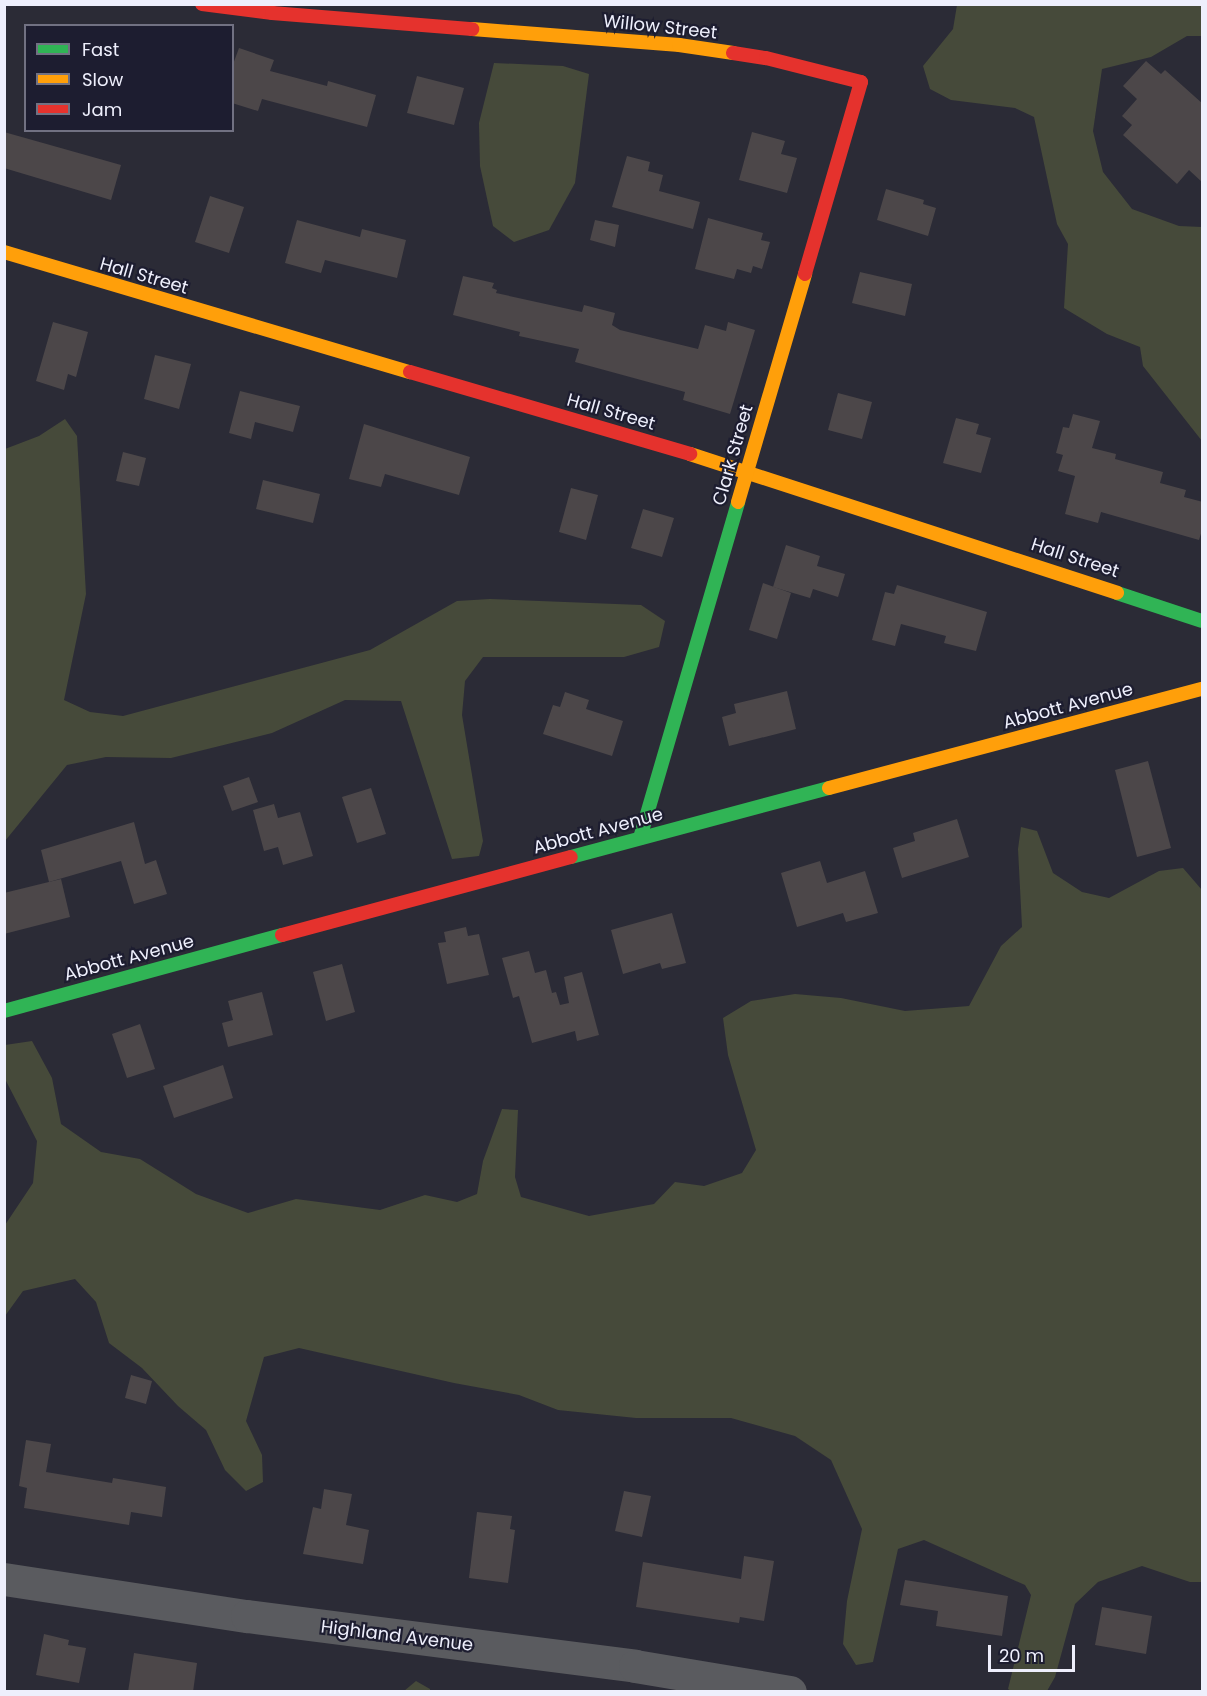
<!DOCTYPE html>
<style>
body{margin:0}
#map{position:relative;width:1207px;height:1696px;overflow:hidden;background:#2b2b36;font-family:Poppins,sans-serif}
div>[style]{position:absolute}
.green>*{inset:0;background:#464a3a}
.building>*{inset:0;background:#4c4749}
.street>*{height:33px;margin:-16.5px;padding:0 16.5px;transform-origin:16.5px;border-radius:16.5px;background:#5a5b5f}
.fast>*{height:14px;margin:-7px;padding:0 7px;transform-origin:7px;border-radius:7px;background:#30b455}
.slow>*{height:14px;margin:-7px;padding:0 7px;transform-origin:7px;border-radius:7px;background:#ff9f0a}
.jam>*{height:14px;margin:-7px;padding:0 7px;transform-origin:7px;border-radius:7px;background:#e5322d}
span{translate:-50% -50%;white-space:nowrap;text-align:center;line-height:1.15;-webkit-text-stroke:4.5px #1d1d30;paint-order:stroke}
.street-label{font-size:18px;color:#eeeffc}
.frame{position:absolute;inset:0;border:6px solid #eeeffc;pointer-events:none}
.legend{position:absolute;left:24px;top:24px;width:210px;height:108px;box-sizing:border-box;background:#1d1d30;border:2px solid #717182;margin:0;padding:8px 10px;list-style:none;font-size:18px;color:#eeeffc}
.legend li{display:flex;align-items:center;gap:12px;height:30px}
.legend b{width:30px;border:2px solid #717182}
.scale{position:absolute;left:988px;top:1645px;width:87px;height:27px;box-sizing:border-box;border:3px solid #eeeffc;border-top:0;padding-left:8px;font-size:18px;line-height:21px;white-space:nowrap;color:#eeeffc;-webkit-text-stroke:4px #1d1d30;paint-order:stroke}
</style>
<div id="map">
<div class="green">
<div style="clip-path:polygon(957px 5px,1202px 5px,1202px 36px,1187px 36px,1151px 57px,1102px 69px,1093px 131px,1103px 172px,1132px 209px,1179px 226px,1202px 227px,1202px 441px,1143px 366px,1140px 347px,1107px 334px,1064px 308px,1068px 244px,1057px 224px,1034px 117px,1015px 108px,951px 100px,930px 89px,923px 66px,953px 29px)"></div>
<div style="clip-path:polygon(494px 63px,563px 66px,589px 74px,575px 183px,549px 230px,514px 242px,493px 226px,480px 166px,479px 123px)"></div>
<div style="clip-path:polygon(65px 419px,77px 436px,86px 594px,64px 700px,90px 712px,123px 716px,370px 650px,457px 601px,490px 599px,641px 605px,665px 621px,659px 647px,624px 657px,483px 657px,465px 681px,462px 715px,483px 841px,479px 856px,452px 859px,401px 701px,345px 700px,272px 733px,171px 758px,106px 757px,67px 765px,5px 841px,5px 449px,39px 436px)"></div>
<div style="clip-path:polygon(1021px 827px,1037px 831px,1053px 873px,1082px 892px,1109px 898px,1159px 871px,1183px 868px,1202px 890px,1202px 1582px,1190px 1582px,1142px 1566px,1098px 1582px,1075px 1604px,1055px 1677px,1047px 1691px,1011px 1691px,1008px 1689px,1031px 1595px,1025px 1585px,924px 1540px,898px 1549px,873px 1662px,856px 1665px,843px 1644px,847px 1601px,862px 1529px,831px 1460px,795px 1436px,731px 1418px,636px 1418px,558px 1410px,519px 1395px,454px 1383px,299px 1348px,264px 1357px,246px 1421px,262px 1455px,263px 1482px,246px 1491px,225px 1470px,206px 1430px,178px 1406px,142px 1368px,109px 1343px,96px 1302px,75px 1279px,23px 1291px,5px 1316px,5px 1225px,33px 1183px,37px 1141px,5px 1079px,5px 1045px,32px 1041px,52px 1078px,61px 1124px,101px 1152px,140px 1159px,196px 1194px,248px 1213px,296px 1199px,380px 1210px,425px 1195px,457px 1202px,477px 1194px,483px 1161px,502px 1109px,518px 1110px,515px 1177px,521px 1197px,589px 1216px,654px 1204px,675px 1182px,704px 1186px,742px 1173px,756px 1150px,728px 1055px,723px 1018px,751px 1001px,795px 994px,841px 998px,905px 1011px,969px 1006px,1001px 946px,1022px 927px,1018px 849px)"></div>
<div style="clip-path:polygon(416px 1681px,430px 1689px,430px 1691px,404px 1691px)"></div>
</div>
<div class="building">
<div style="clip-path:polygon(239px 48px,274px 60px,270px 71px,327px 86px,328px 81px,376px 95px,367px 127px,262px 99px,258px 111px,232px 103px,232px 67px)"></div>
<div style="clip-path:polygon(1146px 61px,1161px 74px,1165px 70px,1203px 104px,1203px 183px,1189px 170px,1177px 184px,1123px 135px,1132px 125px,1122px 116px,1137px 99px,1123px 86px)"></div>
<div style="clip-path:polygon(417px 76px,464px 88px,454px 125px,407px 113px)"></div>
<div style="clip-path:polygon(4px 132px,121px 165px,111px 200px,4px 168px)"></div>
<div style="clip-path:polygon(752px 132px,785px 141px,781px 154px,797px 158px,787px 193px,739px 180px)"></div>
<div style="clip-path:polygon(627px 156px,650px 162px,648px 171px,663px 175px,659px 191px,700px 202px,693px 229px,612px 207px)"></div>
<div style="clip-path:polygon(886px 189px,924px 200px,923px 204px,936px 208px,928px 236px,877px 220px)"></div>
<div style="clip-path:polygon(210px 196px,244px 207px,229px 253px,195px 242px)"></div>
<div style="clip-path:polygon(708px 218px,763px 233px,761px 240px,770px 242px,762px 269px,753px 266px,751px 273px,737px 269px,734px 279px,695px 269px)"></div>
<div style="clip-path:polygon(297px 220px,360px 237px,362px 229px,406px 240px,397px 278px,325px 260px,321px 273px,285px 263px)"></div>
<div style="clip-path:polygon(595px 220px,619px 225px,615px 247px,590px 240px)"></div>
<div style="clip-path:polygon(860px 272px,912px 284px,905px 316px,852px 303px)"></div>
<div style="clip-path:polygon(463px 276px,494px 283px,492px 288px,497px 290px,496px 293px,582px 312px,584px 305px,615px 313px,612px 325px,620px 330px,698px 349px,705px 325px,726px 331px,728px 322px,755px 330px,730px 414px,683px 400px,685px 392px,575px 362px,579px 349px,519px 336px,520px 332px,453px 315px)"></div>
<div style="clip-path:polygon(53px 322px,88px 332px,76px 377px,68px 374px,64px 390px,36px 381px)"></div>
<div style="clip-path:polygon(155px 355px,191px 364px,179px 409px,144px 399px)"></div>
<div style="clip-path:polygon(240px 391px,300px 406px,293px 432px,255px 422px,251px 439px,229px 433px)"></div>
<div style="clip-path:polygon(838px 393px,872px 402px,862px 439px,828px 430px)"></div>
<div style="clip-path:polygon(1073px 414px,1100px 421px,1092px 448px,1116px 454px,1115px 459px,1163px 472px,1160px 483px,1186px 490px,1184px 497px,1203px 502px,1203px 527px,1199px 540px,1101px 512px,1098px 523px,1065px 514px,1075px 476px,1058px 471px,1063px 455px,1056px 453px,1063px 427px,1069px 428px)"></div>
<div style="clip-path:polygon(956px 418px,979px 424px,976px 434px,991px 438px,981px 473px,943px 463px)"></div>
<div style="clip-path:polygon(364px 424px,470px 457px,459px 495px,385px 474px,381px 487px,349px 479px)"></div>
<div style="clip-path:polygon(123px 452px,146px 458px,139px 486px,116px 481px)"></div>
<div style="clip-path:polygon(263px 480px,320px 494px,313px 523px,256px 509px)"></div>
<div style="clip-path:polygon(571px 488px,598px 495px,586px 540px,559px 532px)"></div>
<div style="clip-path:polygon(643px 509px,674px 518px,662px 557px,631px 548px)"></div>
<div style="clip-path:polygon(786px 545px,820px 556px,817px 566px,845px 574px,838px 597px,813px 589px,810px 598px,773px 587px)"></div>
<div style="clip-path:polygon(763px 583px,791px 593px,777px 639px,749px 630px)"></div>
<div style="clip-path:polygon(897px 585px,987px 612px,976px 651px,944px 643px,946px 636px,901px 624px,895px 646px,872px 640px,885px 592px,894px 594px)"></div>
<div style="clip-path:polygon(787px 691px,796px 729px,729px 746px,722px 717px,736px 713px,734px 704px)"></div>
<div style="clip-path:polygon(565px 692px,589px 700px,586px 709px,623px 721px,612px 756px,543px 734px,553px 705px,560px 707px)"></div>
<div style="clip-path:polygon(1148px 761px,1171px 848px,1137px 857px,1115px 770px)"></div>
<div style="clip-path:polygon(249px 777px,258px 802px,232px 811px,223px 786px)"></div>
<div style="clip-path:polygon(371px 788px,386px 834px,357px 843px,342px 797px)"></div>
<div style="clip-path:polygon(274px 804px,278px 818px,300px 812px,313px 856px,283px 865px,278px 847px,264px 851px,253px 810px)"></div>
<div style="clip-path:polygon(957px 819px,969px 857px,902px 878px,893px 848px,915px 841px,913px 833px)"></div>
<div style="clip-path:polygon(134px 822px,145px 864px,156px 860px,167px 894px,134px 904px,121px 861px,49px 882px,41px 850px)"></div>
<div style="clip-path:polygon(820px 861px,827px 883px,865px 871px,878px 913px,846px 922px,843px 913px,797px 927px,781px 873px)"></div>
<div style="clip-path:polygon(61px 879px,70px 917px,4px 934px,4px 893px)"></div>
<div style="clip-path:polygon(672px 913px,686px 963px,662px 969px,660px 963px,623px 974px,611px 930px)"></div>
<div style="clip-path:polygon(466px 927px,468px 936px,479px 934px,489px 975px,447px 984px,438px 943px,446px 942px,444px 932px)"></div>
<div style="clip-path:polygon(529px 951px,535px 973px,546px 970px,552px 993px,556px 992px,560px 1005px,569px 1003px,564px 977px,582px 972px,599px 1035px,577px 1041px,575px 1031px,532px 1043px,519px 996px,513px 998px,502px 958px)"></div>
<div style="clip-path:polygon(342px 964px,355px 1012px,326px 1021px,313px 972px)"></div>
<div style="clip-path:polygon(262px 992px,273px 1035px,228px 1047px,222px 1023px,233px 1020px,228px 1001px)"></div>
<div style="clip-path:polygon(140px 1024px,155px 1069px,127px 1078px,112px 1034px)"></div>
<div style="clip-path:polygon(223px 1065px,233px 1098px,174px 1118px,163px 1086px)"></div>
<div style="clip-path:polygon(131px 1375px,152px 1381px,146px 1404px,125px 1398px)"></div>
<div style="clip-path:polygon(26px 1440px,51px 1444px,46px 1472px,112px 1483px,113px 1478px,166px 1487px,162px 1517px,131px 1512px,129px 1525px,24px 1508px,27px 1488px,19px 1486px)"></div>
<div style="clip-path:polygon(324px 1489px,352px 1494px,346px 1525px,369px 1530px,363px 1564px,303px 1554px,313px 1507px,321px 1509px)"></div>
<div style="clip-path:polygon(624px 1491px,651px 1496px,642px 1537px,615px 1531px)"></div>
<div style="clip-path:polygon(477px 1512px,512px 1516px,510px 1529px,515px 1530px,508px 1583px,469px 1578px)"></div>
<div style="clip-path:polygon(744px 1556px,774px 1561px,764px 1621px,740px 1617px,739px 1623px,636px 1607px,643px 1562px,741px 1579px)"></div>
<div style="clip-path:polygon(905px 1580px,1008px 1596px,1002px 1636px,936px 1626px,938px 1611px,900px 1605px)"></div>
<div style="clip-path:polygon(1102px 1607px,1152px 1616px,1146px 1654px,1095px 1645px)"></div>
<div style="clip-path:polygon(44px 1634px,69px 1640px,68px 1645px,86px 1648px,79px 1683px,36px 1675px)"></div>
<div style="clip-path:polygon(134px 1653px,197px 1663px,193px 1692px,128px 1692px)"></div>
</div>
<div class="street">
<div style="left:4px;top:1579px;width:246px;rotate:8.7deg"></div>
<div style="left:247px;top:1616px;width:391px;rotate:7.3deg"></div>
<div style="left:635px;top:1666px;width:157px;rotate:9.5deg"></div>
</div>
<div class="fast">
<div style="left:1117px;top:593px;width:89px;rotate:18.2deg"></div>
<div style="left:640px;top:838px;width:350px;rotate:-73.7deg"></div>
<div style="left:571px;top:857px;width:267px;rotate:-15deg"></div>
<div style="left:4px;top:1011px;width:288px;rotate:-15.3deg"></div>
</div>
<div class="slow">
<div style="left:472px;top:29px;width:208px;rotate:4.4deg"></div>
<div style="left:679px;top:45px;width:55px;rotate:8.4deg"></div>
<div style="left:4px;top:252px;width:423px;rotate:16.5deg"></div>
<div style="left:690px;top:454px;width:449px;rotate:18deg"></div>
<div style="left:738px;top:502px;width:238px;rotate:-73.6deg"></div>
<div style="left:829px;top:788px;width:386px;rotate:-14.9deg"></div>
</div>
<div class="jam">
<div style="left:202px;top:4px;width:71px;rotate:7.3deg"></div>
<div style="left:272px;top:13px;width:201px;rotate:4.6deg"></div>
<div style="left:733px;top:53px;width:33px;rotate:9deg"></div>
<div style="left:766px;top:58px;width:98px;rotate:14.2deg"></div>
<div style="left:861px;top:82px;width:200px;rotate:106.3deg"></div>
<div style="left:410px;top:372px;width:292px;rotate:16.3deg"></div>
<div style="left:282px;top:935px;width:299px;rotate:-15.1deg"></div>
</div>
<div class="street-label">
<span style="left:660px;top:27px;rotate:6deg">Willow Street</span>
<span style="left:144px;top:276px;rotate:16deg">Hall Street</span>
<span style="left:611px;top:412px;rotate:16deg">Hall Street</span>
<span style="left:733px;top:455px;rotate:-74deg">Clark Street</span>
<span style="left:1075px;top:558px;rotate:18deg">Hall Street</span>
<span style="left:1068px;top:706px;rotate:-15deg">Abbott Avenue</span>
<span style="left:598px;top:831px;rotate:-15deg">Abbott Avenue</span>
<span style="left:129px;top:958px;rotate:-15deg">Abbott Avenue</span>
<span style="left:397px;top:1636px;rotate:7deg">Highland Avenue</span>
</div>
<div class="frame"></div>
<ul class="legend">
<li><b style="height:8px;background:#30b455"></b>Fast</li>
<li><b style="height:8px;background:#ff9f0a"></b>Slow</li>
<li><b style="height:8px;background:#e5322d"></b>Jam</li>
</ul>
<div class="scale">20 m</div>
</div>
